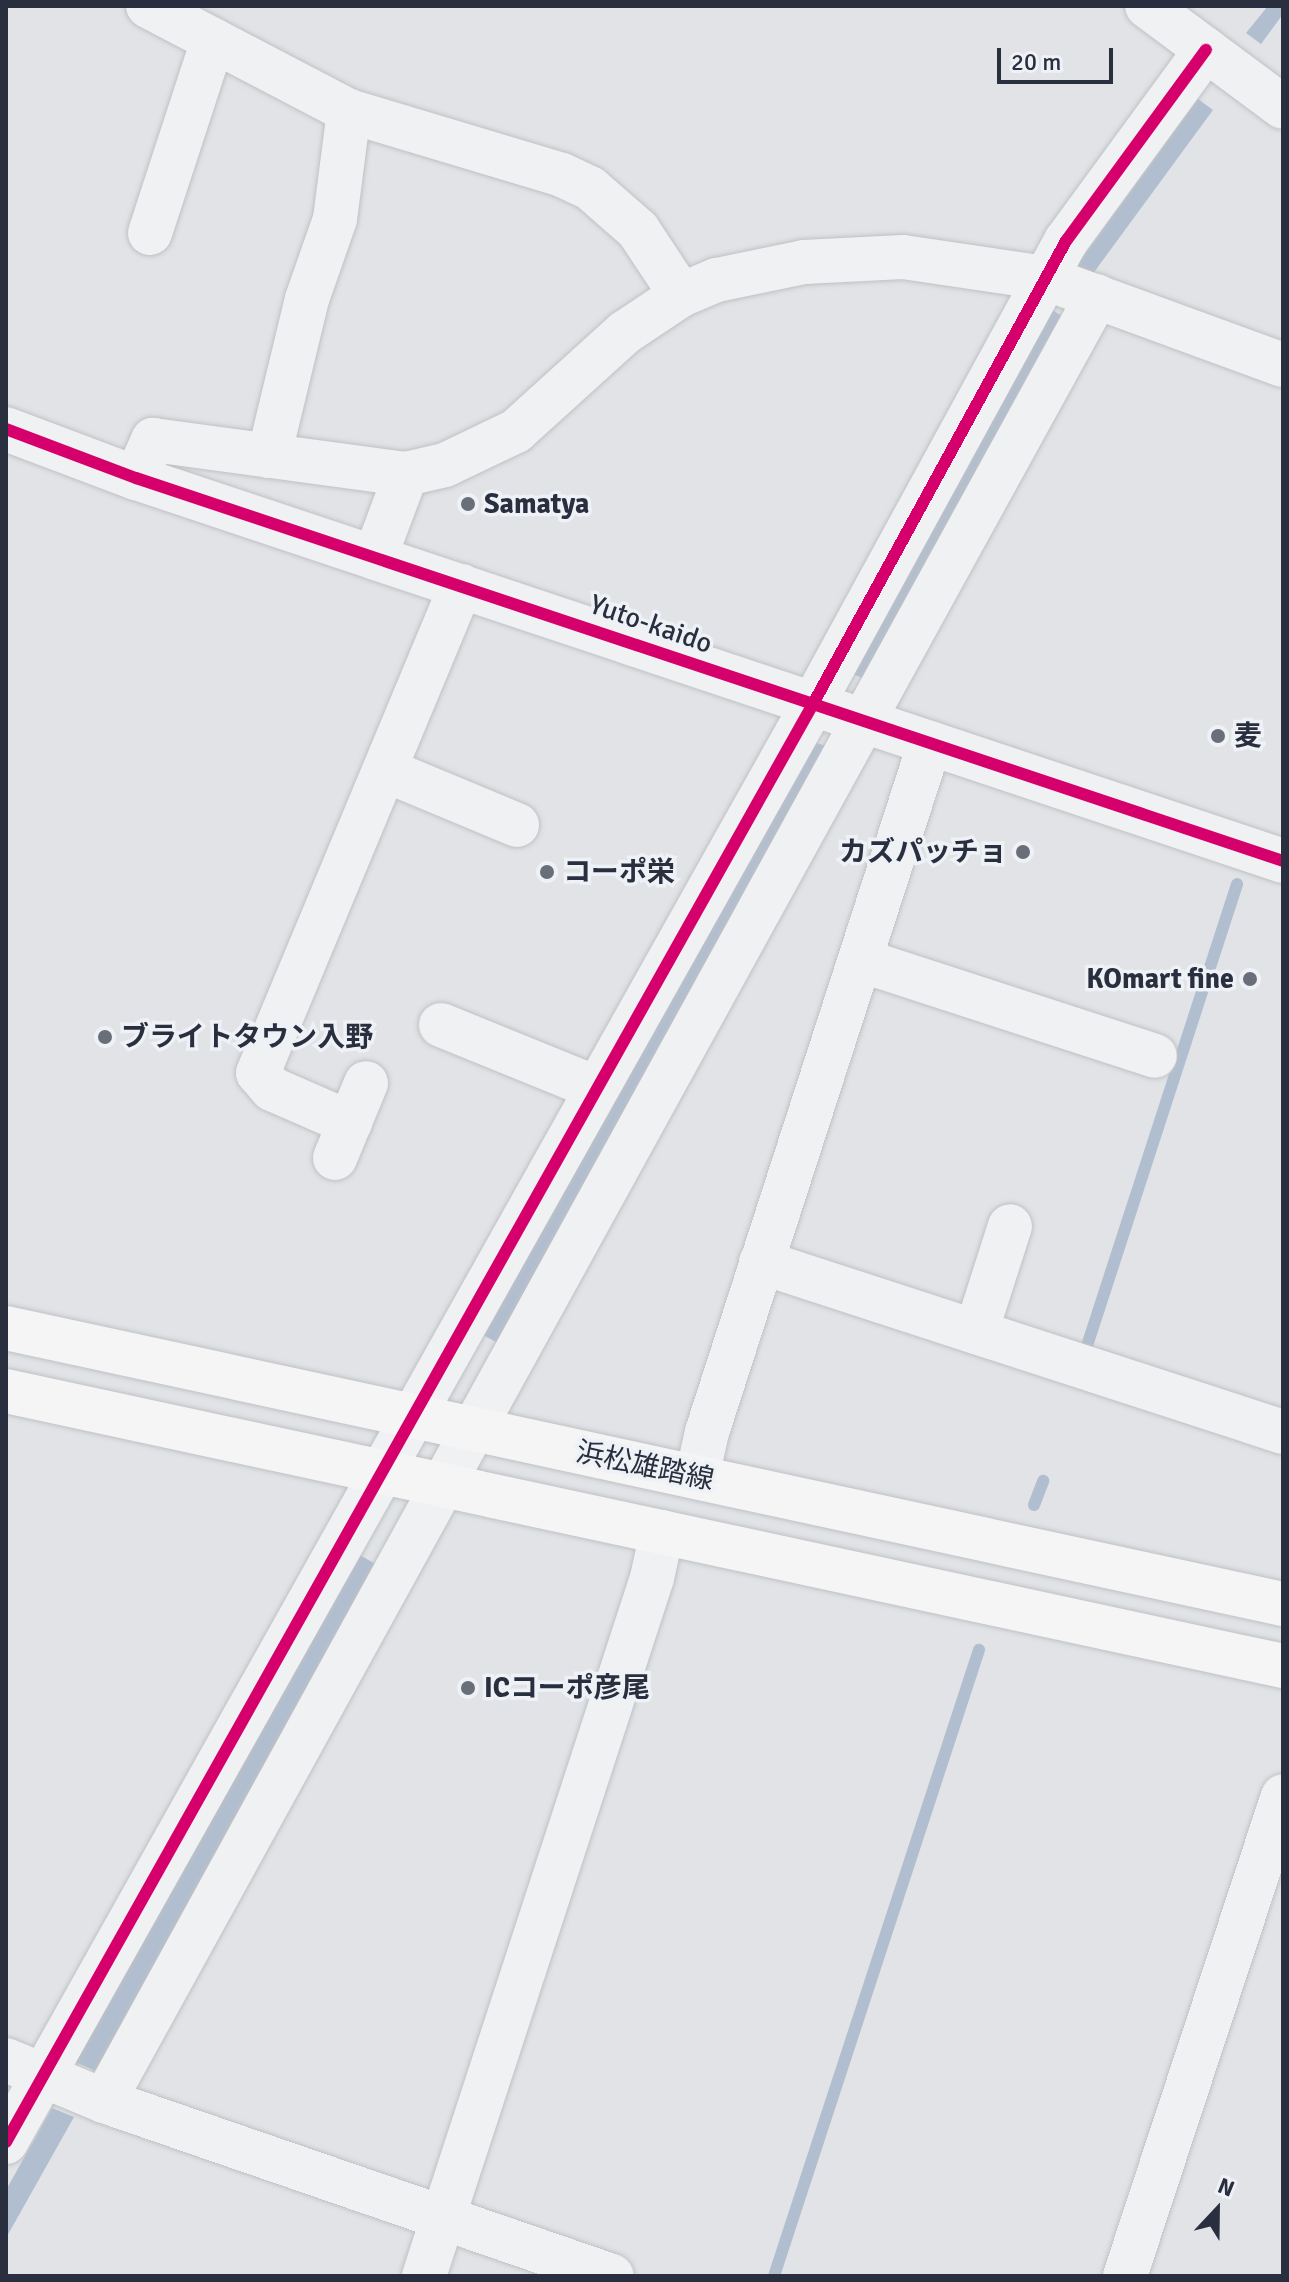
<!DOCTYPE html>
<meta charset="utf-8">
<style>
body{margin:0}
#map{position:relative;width:1289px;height:2282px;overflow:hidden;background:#e1e3e6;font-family:Signika,"Noto Sans JP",sans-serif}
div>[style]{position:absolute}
.water>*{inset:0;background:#b1bed0}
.stream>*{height:12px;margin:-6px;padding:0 6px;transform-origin:6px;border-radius:6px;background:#b1bed0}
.roads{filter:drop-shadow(0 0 2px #bfc1c4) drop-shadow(0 0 2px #bfc1c4)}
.minor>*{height:44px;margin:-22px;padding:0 22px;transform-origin:22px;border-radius:22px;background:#f0f1f3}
.major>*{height:44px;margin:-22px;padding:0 22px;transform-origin:22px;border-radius:22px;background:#f5f5f6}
.cycleway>*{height:12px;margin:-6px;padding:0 6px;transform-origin:6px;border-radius:6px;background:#d6006c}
.dots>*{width:22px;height:22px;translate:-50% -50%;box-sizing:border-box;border:4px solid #eef1f5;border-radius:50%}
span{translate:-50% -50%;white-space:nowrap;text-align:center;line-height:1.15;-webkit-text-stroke:7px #eef1f5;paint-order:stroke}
.poi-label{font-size:28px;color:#292f3e;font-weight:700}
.left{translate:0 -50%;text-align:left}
.right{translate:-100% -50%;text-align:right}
.street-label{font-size:28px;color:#292f3e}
.frame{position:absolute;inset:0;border:8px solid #292f3e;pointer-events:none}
.north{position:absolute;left:1177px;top:2170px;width:80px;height:80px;-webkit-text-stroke:6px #eef1f5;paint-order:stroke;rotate:22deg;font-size:22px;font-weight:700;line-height:32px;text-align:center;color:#292f3e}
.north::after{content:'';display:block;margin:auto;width:28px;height:36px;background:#292f3e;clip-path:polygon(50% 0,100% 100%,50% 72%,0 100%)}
.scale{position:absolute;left:997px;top:48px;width:116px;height:36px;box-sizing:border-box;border:4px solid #292f3e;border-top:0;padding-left:10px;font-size:24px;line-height:28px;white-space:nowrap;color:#292f3e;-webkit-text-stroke:6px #eef1f5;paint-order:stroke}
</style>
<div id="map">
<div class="water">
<div style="clip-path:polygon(1268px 6px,1283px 6px,1283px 14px,1261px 44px,1246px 33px)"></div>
<div style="clip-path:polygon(1198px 99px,1213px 110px,1092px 275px,1077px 265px)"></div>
<div style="clip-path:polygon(1052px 310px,1067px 319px,869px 680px,852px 674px)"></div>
<div style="clip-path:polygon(811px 741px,834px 749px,502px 1345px,481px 1334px)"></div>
<div style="clip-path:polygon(358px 1554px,379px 1566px,96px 2071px,75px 2062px)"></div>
<div style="clip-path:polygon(52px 2108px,74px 2117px,6px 2238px,6px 2190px)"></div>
</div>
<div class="stream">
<div style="left:1085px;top:1352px;width:492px;rotate:-72deg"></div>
<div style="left:1034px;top:1505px;width:26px;rotate:-69deg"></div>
<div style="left:774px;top:2276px;width:659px;rotate:-71.87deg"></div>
</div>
<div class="roads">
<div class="minor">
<div style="left:148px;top:6px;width:227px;rotate:27.6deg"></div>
<div style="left:349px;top:111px;width:222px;rotate:16.7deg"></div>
<div style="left:562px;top:175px;width:31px;rotate:25deg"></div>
<div style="left:590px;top:188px;width:64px;rotate:41.2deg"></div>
<div style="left:638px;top:230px;width:78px;rotate:56.5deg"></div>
<div style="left:1147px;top:6px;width:169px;rotate:36.6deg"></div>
<div style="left:150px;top:233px;width:203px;rotate:-71.9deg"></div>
<div style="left:6px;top:429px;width:139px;rotate:20.7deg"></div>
<div style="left:136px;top:478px;width:1209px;rotate:18.46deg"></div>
<div style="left:269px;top:456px;width:162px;rotate:-76.4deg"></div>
<div style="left:307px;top:299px;width:85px;rotate:-70.7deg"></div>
<div style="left:335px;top:219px;width:109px;rotate:-82.6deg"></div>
<div style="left:136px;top:478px;width:42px;rotate:-65.9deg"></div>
<div style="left:153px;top:440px;width:255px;rotate:7.7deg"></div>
<div style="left:406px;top:474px;width:40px;rotate:-13deg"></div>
<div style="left:445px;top:465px;width:79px;rotate:-25.6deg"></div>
<div style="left:516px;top:431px;width:146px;rotate:-42.2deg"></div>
<div style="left:624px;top:333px;width:69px;rotate:-33.7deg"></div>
<div style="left:681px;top:295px;width:39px;rotate:-23deg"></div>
<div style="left:717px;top:280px;width:89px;rotate:-11.7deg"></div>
<div style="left:804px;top:262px;width:99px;rotate:-2.9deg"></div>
<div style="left:903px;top:257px;width:144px;rotate:8.4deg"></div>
<div style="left:1045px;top:278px;width:253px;rotate:20.1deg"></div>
<div style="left:375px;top:557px;width:89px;rotate:-69.5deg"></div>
<div style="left:385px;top:770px;width:143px;rotate:22.6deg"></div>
<div style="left:860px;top:960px;width:310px;rotate:18deg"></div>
<div style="left:441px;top:1025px;width:167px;rotate:22.1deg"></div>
<div style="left:350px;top:1123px;width:85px;rotate:-156.4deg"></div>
<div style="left:272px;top:1089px;width:21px;rotate:-131deg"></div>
<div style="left:258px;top:1073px;width:528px;rotate:-67.37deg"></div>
<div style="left:335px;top:1158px;width:81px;rotate:-67.5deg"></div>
<div style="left:761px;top:1262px;width:549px;rotate:18.04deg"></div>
<div style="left:976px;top:1332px;width:111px;rotate:-72.2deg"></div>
<div style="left:697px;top:1477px;width:46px;rotate:-77.5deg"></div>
<div style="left:707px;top:1432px;width:724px;rotate:-72.07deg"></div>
<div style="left:6px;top:2060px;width:106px;rotate:22.7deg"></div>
<div style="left:104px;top:2101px;width:537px;rotate:19.01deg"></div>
<div style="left:104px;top:2101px;width:2060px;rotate:-61.18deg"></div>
<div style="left:6px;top:2142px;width:1649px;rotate:-60.7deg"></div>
<div style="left:813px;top:704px;width:528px;rotate:-61.35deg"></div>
<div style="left:1066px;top:241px;width:237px;rotate:-53.8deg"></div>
<div style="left:424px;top:2276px;width:734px;rotate:-71.91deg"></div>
<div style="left:652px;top:1578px;width:47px;rotate:-77.7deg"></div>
<div style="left:1125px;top:2276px;width:505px;rotate:-71.78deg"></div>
</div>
<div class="major">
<div style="left:6px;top:1328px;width:1306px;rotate:12.2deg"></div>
<div style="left:6px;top:1391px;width:1306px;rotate:12.15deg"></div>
</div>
</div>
<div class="cycleway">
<div style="left:6px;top:429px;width:139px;rotate:20.7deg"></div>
<div style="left:136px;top:478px;width:1209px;rotate:18.46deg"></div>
<div style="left:6px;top:2142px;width:1649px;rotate:-60.7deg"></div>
<div style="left:813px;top:704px;width:528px;rotate:-61.35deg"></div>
<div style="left:1066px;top:241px;width:237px;rotate:-53.8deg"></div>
</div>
<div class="dots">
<div style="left:468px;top:504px;background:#696e79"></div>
<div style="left:1218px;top:736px;background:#696e79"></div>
<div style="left:1023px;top:852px;background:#696e79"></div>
<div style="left:547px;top:872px;background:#696e79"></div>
<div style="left:1250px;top:979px;background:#696e79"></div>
<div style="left:105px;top:1037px;background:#696e79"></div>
<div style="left:468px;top:1688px;background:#696e79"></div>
</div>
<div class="poi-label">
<span class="left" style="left:484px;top:504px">Samatya</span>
<span class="left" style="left:1234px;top:736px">麦</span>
<span class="right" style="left:1007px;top:852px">カズパッチョ</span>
<span class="left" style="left:563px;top:872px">コーポ栄</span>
<span class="right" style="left:1234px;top:979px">KOmart fine</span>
<span class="left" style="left:121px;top:1037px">ブライトタウン入野</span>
<span class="left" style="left:484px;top:1688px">ICコーポ彦尾</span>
</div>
<div class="street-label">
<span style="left:651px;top:624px;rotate:19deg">Yuto-kaido</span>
<span style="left:645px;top:1466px;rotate:12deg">浜松雄踏線</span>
</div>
<div class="frame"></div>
<div class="north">N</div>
<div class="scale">20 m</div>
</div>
